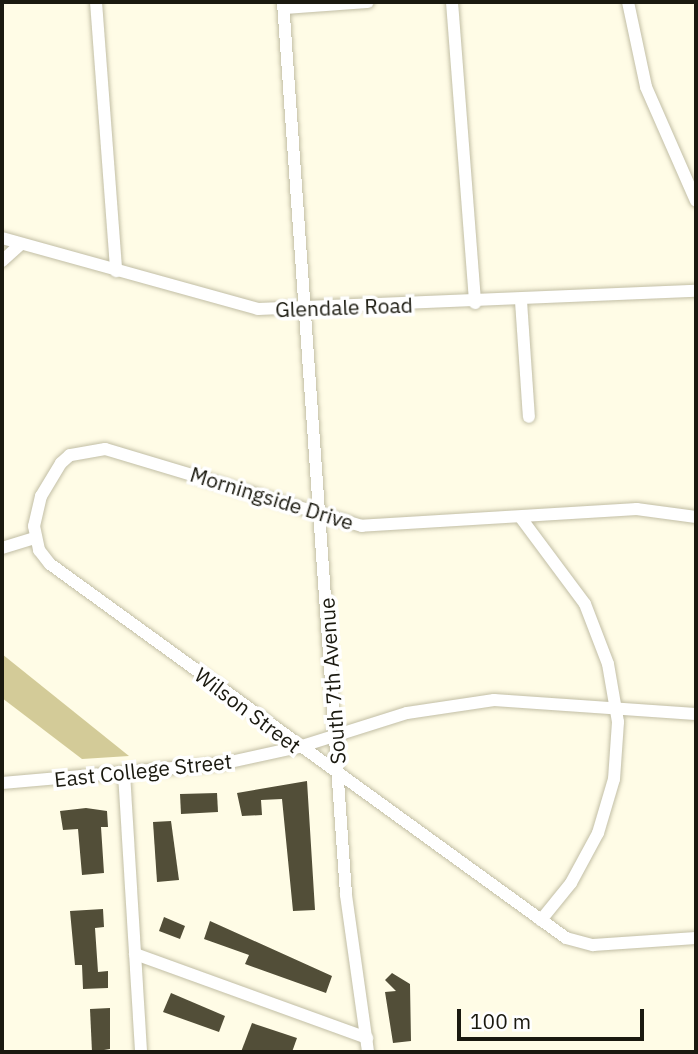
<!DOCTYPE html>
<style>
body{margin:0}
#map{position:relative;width:698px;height:1054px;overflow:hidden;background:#fffce6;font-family:"IBM Plex Sans",sans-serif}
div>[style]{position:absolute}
.green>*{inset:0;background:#d3cb98}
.building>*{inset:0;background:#524e38}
.roads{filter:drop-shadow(0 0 2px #c2bea5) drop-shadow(0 0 2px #c2bea5)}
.minor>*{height:12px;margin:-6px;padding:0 6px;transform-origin:6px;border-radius:6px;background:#fff}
span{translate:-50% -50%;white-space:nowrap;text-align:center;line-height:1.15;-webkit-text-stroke:7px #fff;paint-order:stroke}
.street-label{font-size:21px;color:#1a190f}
.frame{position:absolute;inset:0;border:4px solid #1a190f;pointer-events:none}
.scale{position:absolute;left:457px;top:1009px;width:187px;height:32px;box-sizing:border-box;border:4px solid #1a190f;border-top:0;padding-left:9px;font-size:21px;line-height:24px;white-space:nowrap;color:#1a190f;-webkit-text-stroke:5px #fff;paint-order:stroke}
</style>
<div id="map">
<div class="green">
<div style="clip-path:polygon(2px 654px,129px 756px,82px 759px,2px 698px)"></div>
</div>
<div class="building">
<div style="clip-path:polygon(307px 781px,315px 910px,293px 911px,282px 799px,261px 800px,262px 815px,242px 816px,237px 793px)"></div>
<div style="clip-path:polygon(217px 793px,218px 812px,181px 814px,180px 794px)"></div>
<div style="clip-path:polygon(86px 808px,107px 811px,108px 827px,101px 827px,104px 873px,82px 875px,78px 829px,63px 830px,60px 811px)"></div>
<div style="clip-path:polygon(171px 821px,179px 880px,157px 882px,153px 822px)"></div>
<div style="clip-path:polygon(103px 909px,104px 927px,95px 928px,98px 972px,108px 971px,108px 988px,83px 989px,82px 965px,75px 965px,70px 911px)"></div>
<div style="clip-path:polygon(164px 917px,185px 926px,180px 939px,159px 931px)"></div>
<div style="clip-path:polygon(210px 921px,332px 976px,326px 993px,245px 964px,249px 955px,204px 939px)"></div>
<div style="clip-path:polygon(392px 973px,410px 984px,411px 1041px,393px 1043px,385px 992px,396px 991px,385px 980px)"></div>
<div style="clip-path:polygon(171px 993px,225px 1016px,219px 1032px,163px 1012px)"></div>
<div style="clip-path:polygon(110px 1008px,110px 1049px,92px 1052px,90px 1009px)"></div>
<div style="clip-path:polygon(252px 1023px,297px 1038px,292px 1052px,241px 1052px)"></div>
</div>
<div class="roads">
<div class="minor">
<div style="left:96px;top:2px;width:270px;rotate:85.7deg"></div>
<div style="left:283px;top:2px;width:895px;rotate:85.96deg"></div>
<div style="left:346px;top:895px;width:159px;rotate:82deg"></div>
<div style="left:452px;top:2px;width:302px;rotate:85.6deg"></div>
<div style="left:628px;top:2px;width:87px;rotate:78deg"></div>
<div style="left:646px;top:87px;width:124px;rotate:66.3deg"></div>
<div style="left:284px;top:8px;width:84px;rotate:-4.1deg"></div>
<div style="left:2px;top:238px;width:266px;rotate:15.5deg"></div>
<div style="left:258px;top:309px;width:438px;rotate:-2.4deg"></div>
<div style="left:2px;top:261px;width:25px;rotate:-42deg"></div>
<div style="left:521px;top:301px;width:116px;rotate:86.1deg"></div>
<div style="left:696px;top:517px;width:60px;rotate:-172.3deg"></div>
<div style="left:637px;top:509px;width:276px;rotate:176.5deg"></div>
<div style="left:362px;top:526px;width:268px;rotate:-163.3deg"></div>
<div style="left:105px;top:449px;width:36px;rotate:170deg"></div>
<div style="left:70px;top:455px;width:12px;rotate:138deg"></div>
<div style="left:61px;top:463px;width:39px;rotate:121deg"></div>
<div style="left:41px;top:496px;width:31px;rotate:103deg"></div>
<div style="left:34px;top:526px;width:25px;rotate:78deg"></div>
<div style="left:39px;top:550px;width:18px;rotate:52deg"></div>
<div style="left:50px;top:564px;width:637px;rotate:35.93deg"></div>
<div style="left:566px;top:938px;width:28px;rotate:15deg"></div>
<div style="left:593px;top:945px;width:103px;rotate:-3.9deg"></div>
<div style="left:521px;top:518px;width:107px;rotate:53.3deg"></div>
<div style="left:585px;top:604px;width:64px;rotate:69deg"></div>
<div style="left:608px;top:664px;width:59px;rotate:80.2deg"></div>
<div style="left:618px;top:722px;width:57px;rotate:94deg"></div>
<div style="left:614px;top:779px;width:56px;rotate:106.5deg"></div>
<div style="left:598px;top:833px;width:57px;rotate:118.4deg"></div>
<div style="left:571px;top:883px;width:48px;rotate:129deg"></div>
<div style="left:2px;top:548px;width:34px;rotate:-17deg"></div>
<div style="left:124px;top:773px;width:280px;rotate:86.5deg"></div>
<div style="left:2px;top:783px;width:220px;rotate:-5deg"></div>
<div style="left:221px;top:764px;width:80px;rotate:-12.3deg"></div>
<div style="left:299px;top:747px;width:113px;rotate:-17.5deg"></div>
<div style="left:407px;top:713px;width:88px;rotate:-8.5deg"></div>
<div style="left:494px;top:700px;width:202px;rotate:4deg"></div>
<div style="left:135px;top:954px;width:247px;rotate:19.9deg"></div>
</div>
</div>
<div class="street-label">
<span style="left:344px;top:307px;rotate:-2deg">Glendale Road</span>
<span style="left:272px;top:498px;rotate:17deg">Morningside Drive</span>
<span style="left:332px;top:681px;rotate:-94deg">South 7th Avenue</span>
<span style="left:248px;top:710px;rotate:37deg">Wilson Street</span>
<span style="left:143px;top:770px;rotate:-6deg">East College Street</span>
</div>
<div class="frame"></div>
<div class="scale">100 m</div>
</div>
